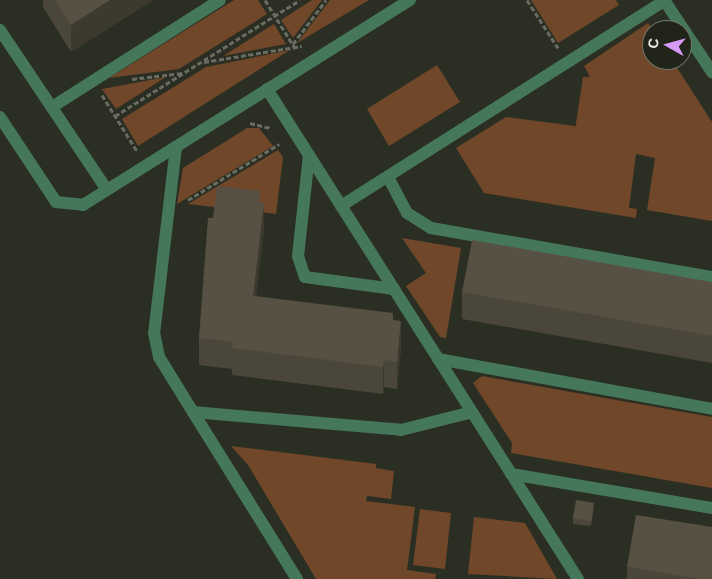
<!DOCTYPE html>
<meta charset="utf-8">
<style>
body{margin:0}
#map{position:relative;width:712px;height:579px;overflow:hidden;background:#2b2f23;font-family:"DM Sans",sans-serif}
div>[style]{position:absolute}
.green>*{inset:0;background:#704729}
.path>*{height:3px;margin-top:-1.5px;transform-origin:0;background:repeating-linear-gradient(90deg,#686c61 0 5px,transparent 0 7.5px)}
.minor>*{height:12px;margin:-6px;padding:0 6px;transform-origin:6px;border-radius:6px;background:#45775b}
.wall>*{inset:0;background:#4a463a}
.shaded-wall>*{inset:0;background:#3c392f}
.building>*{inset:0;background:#565143}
span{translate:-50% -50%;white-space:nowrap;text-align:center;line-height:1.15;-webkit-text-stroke:4px #212519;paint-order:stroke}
.north{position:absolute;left:642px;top:20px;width:50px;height:50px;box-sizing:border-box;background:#212519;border:1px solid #71756a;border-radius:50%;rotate:277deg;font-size:14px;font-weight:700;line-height:20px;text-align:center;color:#e9ece4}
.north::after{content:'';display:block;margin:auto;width:18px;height:22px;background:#d89af8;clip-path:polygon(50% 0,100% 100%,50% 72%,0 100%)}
</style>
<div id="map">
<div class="green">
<div style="clip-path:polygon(234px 0,258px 0,267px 14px,179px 69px,109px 78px)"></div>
<div style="clip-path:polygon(312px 0,322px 0,293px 38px,281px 20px)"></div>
<div style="clip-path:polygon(330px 0,369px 0,297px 43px)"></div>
<div style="clip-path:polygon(531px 0,616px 0,619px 5px,558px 43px)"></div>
<div style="clip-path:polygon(648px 23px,653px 30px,652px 60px,672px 60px,712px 122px,712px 221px,647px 210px,655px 158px,636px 154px,629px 208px,637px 209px,636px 218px,484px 193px,456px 148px,506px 117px,575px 126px,575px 130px,583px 77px,590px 77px,584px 66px)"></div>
<div style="clip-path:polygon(274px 24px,286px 44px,223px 56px)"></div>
<div style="clip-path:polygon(290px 50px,138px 146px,122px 119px,206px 67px)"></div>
<div style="clip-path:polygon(437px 65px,460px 102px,389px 146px,367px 109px)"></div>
<div style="clip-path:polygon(166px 77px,116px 109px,102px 89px)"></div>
<div style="clip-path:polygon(247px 128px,259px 128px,273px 146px,177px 204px,183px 168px)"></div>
<div style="clip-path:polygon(278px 150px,283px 157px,276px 214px,188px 204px)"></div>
<div style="clip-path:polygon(402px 238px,461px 248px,446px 338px,440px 337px,406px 286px,426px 273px)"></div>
<div style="clip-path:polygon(482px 376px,712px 417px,712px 488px,511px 453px,512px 443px,473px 383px)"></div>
<div style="clip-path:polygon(231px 446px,376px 464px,376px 468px,394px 471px,391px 499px,367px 496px,366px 501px,415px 507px,407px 570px,436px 574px,435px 579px,316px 579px,248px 465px)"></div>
<div style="clip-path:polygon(420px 509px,451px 513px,445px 569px,413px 565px)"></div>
<div style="clip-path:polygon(474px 517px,525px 523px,557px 579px,468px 574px)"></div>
</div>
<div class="path">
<div style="left:265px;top:0;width:57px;rotate:58deg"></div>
<div style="left:527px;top:0;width:57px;rotate:57.1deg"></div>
<div style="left:293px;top:44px;width:55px;rotate:-53.1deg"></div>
<div style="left:204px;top:62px;width:99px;rotate:-9.3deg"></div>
<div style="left:132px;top:79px;width:51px;rotate:-6.7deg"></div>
<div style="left:102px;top:95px;width:66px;rotate:58deg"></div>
<div style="left:115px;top:116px;width:218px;rotate:-32.1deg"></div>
<div style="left:250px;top:123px;width:21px;rotate:14deg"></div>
<div style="left:188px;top:200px;width:107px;rotate:-31.6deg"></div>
</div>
<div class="minor">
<div style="left:664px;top:0;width:87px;rotate:56.3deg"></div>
<div style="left:0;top:30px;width:192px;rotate:56.2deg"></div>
<div style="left:267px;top:89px;width:580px;rotate:57.6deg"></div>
<div style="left:52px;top:107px;width:199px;rotate:-32.5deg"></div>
<div style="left:0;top:117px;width:102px;rotate:56.6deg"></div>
<div style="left:56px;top:202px;width:27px;rotate:6deg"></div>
<div style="left:83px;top:205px;width:386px;rotate:-32.1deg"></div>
<div style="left:176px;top:147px;width:187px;rotate:96.7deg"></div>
<div style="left:154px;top:333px;width:25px;rotate:78deg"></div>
<div style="left:159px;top:357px;width:65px;rotate:58.3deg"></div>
<div style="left:193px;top:412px;width:209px;rotate:4.9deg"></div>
<div style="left:401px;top:430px;width:73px;rotate:-14.2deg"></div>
<div style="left:309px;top:155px;width:102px;rotate:96.2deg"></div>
<div style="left:298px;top:256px;width:22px;rotate:72deg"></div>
<div style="left:305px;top:277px;width:90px;rotate:7.7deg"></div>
<div style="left:388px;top:177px;width:41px;rotate:62.2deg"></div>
<div style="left:407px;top:213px;width:28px;rotate:32deg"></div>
<div style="left:431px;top:228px;width:285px;rotate:9.9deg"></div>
<div style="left:341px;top:206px;width:384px;rotate:-32.4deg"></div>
<div style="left:438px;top:359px;width:279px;rotate:10.3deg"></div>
<div style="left:193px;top:412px;width:197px;rotate:58.1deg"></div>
<div style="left:511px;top:474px;width:204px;rotate:9.6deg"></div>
</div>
<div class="wall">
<div style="clip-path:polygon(43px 0,153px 0,71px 52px,43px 7px)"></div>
<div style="clip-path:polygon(260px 202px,264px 229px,256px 296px,393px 320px,401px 348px,397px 389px,384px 387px,383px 394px,232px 375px,232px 369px,199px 365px,199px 338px,213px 218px)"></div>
<div style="clip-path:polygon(712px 282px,712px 363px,462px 319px,462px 292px)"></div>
<div style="clip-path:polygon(594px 508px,591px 526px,573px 524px,573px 518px)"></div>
<div style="clip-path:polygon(627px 567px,712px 579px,627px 579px)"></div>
</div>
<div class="shaded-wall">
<div style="clip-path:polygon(110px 0,153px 0,71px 52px,71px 25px)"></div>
<div style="clip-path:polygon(264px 203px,264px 229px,253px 323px,253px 296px)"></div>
<div style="clip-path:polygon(401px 321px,401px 348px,397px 389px,397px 362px)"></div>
<div style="clip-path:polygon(384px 360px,384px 387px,383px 394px,383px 367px)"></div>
</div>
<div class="building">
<div style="clip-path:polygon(55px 0,110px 0,71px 25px)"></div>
<div style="clip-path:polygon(217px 186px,260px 191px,259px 202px,264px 203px,253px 296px,393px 313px,393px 320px,401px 321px,397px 362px,384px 360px,383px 367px,232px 348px,233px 342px,199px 338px,208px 218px,213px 218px)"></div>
<div style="clip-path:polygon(472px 240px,712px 282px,712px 336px,462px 292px)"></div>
<div style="clip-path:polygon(576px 500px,594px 503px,591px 521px,573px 518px)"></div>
<div style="clip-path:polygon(636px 515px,712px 527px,712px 579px,700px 579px,627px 567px)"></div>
</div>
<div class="north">С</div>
</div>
